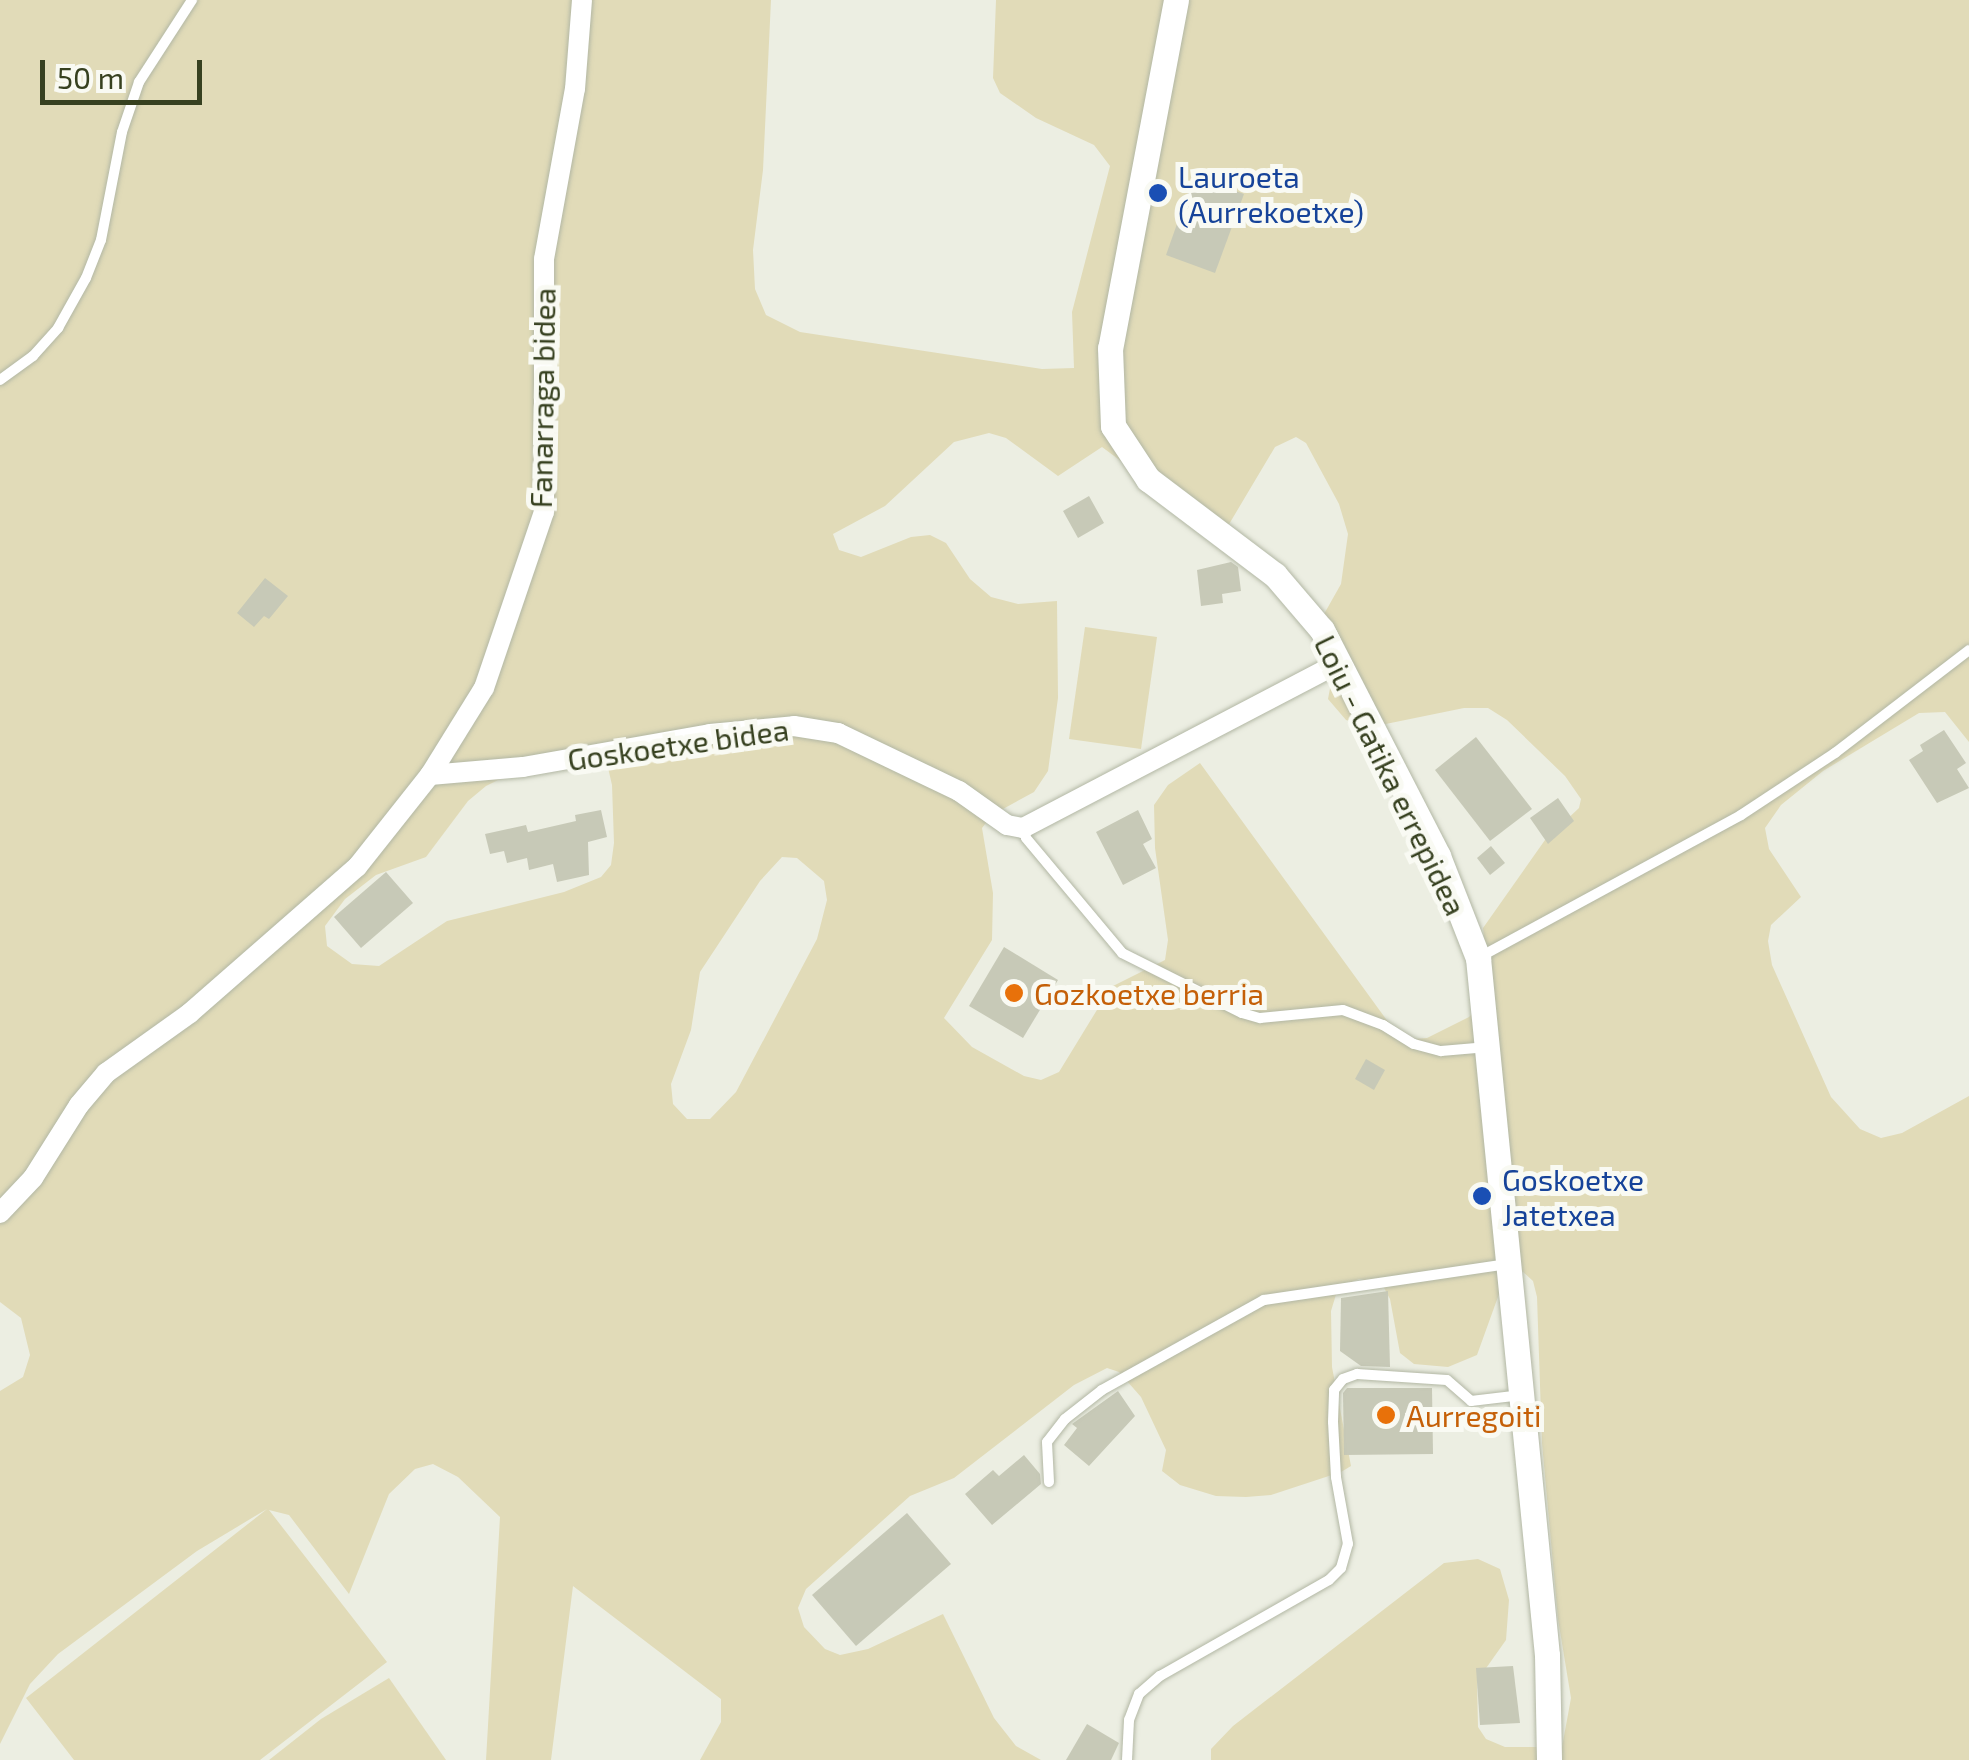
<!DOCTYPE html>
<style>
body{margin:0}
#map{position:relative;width:1969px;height:1760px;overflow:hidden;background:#eceee2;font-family:"Exo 2",sans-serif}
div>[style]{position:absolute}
.green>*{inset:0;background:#e1dbb8}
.building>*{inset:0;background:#c7c9b7}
.roads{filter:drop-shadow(0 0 2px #b2b7a4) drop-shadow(0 0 2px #b2b7a4)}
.service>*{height:10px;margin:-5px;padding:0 5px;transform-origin:5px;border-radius:5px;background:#fff}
.minor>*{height:20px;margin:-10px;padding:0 10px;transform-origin:10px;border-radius:10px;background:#fff}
.tertiary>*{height:25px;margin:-12.5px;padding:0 12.5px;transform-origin:12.5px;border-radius:12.5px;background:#fff}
.dots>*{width:28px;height:28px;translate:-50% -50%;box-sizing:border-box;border:5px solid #f9faf3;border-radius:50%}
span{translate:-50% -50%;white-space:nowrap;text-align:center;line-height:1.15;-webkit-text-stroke:10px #f9faf3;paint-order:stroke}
.transit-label{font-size:30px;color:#164399}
.left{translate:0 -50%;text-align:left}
.street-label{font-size:30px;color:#374120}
.food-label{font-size:30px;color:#c56008}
.scale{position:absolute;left:40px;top:60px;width:162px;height:45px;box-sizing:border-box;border:5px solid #374120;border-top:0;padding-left:12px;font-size:30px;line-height:35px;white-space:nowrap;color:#374120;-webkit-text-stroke:8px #f9faf3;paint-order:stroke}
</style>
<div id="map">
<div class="green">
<div style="clip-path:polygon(evenodd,0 0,771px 0,763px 170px,753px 250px,755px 289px,766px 315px,800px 332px,1042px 369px,1074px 368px,1072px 312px,1110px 166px,1094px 145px,1036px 118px,1000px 93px,993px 78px,996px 0,1969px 0,1969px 742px,1945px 712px,1919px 713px,1823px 771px,1781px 805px,1765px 828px,1769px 849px,1801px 897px,1771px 925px,1768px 941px,1772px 965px,1831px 1097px,1860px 1129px,1881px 1138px,1902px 1133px,1969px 1096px,1969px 1760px,1211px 1760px,1211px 1749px,1233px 1726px,1444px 1563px,1478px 1559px,1500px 1569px,1509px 1600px,1506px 1640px,1477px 1681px,1478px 1727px,1486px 1739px,1505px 1747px,1562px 1747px,1571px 1698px,1558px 1619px,1542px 1443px,1537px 1297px,1533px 1281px,1522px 1271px,1503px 1283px,1477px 1355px,1448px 1367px,1414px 1364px,1400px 1353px,1390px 1299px,1382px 1284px,1359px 1279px,1338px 1288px,1331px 1311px,1332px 1367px,1351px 1466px,1341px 1472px,1271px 1495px,1246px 1497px,1216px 1496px,1180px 1485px,1162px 1471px,1166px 1450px,1141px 1397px,1119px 1372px,1107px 1368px,1074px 1385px,954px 1478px,910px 1496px,806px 1589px,798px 1608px,804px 1627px,825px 1649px,840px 1655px,868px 1649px,943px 1614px,994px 1718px,1016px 1746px,1041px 1760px,700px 1760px,721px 1722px,721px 1699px,573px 1586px,551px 1760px,486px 1760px,500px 1517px,458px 1477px,433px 1464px,415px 1469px,389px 1494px,349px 1594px,289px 1515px,269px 1510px,387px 1662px,260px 1760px,74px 1760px,26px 1698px,267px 1509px,197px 1551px,58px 1654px,30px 1684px,0 1744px,0 1391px,23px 1377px,30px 1355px,21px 1318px,0 1302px,0 0,989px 433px,1006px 438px,1058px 476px,1102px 447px,1222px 536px,1275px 447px,1296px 437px,1306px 443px,1339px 504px,1348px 534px,1341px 584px,1315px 630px,1332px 678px,1328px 699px,1346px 720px,1371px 727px,1464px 708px,1488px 708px,1507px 720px,1565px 776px,1581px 799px,1579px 808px,1545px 840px,1483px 928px,1487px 965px,1477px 1009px,1469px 1017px,1427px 1038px,1414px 1039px,1391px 1026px,1200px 763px,1168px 785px,1154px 805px,1155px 848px,1168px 940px,1165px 960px,1111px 987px,1059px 1072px,1041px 1080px,1024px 1076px,972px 1047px,944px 1018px,992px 940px,993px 893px,982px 828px,992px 815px,1034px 792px,1048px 771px,1058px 698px,1057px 601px,1018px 604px,991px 597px,970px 579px,946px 543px,930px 535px,911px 537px,861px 557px,839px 550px,833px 534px,885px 506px,954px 442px,989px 433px,0 0,606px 759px,612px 785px,614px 843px,611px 865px,601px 877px,564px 892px,447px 921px,379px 966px,352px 964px,327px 946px,325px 926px,345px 899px,376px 875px,426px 857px,468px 801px,486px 786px,504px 777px,606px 759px,0 0,782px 857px,797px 858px,824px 881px,827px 900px,817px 939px,736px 1092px,710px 1119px,687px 1119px,673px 1104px,671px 1084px,691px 1030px,700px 972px,760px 881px,782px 857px)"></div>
<div style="clip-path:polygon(1085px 627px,1157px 637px,1141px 749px,1069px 739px)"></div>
<div style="clip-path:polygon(389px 1678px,446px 1760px,269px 1760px,321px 1719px)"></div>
</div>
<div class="building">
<div style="clip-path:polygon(1194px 176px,1244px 194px,1215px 273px,1166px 255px)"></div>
<div style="clip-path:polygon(1089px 496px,1104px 523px,1078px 538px,1063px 511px)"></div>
<div style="clip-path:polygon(1231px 562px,1238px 567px,1241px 591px,1222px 594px,1223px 603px,1201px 606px,1197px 570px)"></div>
<div style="clip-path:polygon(265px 578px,288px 596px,269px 619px,264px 616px,254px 627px,237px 613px)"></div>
<div style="clip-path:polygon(1944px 730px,1966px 763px,1957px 769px,1969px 788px,1937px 803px,1909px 760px,1923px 751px,1920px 745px)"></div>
<div style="clip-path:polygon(1476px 737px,1532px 809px,1490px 841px,1435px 770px)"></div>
<div style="clip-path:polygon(1558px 798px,1574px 821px,1548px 844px,1530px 818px)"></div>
<div style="clip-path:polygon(601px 810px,607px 837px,588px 842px,589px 875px,557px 882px,553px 864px,529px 870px,527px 858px,507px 863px,504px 851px,490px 854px,485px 834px,526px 825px,528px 832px,576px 821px,575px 815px)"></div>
<div style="clip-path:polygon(1138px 810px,1152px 839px,1143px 844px,1156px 868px,1123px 885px,1096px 832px)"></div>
<div style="clip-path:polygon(1491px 846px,1505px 863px,1490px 875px,1477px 858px)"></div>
<div style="clip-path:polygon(386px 872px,413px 903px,361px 948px,334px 917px)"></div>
<div style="clip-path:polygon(1004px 947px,1058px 980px,1023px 1038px,969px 1006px)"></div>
<div style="clip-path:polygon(1366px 1059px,1385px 1070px,1374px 1090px,1355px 1079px)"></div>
<div style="clip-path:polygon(1388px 1291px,1390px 1367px,1361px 1366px,1340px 1351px,1341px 1298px)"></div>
<div style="clip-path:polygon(1347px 1388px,1432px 1388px,1433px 1454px,1344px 1455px,1343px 1393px)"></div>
<div style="clip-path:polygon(1118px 1391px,1135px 1416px,1089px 1466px,1064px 1445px,1077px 1428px,1072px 1424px)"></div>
<div style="clip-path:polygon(1024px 1455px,1040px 1474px,1041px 1484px,992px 1525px,965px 1494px,993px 1470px,999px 1476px)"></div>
<div style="clip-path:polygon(907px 1513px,951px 1564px,856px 1646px,812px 1595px)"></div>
<div style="clip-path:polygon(1513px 1666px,1520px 1723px,1480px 1725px,1476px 1668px)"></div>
<div style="clip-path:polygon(1087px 1724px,1119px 1743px,1111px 1760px,1066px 1760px)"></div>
</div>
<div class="roads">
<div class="service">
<div style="left:0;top:380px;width:41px;rotate:-36deg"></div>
<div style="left:33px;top:356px;width:38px;rotate:-48deg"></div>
<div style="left:58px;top:328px;width:57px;rotate:-60.8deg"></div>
<div style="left:86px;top:278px;width:41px;rotate:-68.5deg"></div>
<div style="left:101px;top:240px;width:110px;rotate:-79deg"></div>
<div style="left:122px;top:132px;width:53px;rotate:-71.2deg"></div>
<div style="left:139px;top:82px;width:98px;rotate:-57.1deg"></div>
<div style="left:1023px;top:828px;width:10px;rotate:73deg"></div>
<div style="left:1026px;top:838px;width:150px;rotate:50.1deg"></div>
<div style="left:1122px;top:953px;width:134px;rotate:26.6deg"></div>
<div style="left:1242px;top:1013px;width:19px;rotate:16deg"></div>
<div style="left:1260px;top:1018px;width:83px;rotate:-5.5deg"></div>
<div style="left:1343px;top:1010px;width:43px;rotate:20.6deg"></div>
<div style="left:1383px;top:1025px;width:36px;rotate:32deg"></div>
<div style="left:1414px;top:1044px;width:28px;rotate:15deg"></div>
<div style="left:1441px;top:1051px;width:47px;rotate:-4.9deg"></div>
<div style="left:1478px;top:958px;width:299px;rotate:-28.5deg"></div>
<div style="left:1741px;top:815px;width:113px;rotate:-33.4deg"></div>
<div style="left:1835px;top:753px;width:169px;rotate:-37.5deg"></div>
<div style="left:1049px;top:1482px;width:40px;rotate:-92.9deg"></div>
<div style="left:1047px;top:1442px;width:29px;rotate:-52deg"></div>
<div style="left:1065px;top:1419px;width:47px;rotate:-38.1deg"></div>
<div style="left:1102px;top:1390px;width:185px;rotate:-29.1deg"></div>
<div style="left:1264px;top:1300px;width:248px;rotate:-8.4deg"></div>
<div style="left:1127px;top:1760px;width:40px;rotate:-87.1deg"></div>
<div style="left:1129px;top:1720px;width:28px;rotate:-69deg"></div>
<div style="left:1139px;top:1694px;width:28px;rotate:-41deg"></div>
<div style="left:1160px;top:1676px;width:194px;rotate:-29.6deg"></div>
<div style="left:1329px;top:1580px;width:17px;rotate:-45deg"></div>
<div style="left:1341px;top:1568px;width:25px;rotate:-74deg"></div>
<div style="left:1348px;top:1544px;width:68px;rotate:-100.2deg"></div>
<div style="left:1336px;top:1477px;width:55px;rotate:-93.1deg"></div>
<div style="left:1333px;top:1422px;width:32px;rotate:-88deg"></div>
<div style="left:1334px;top:1390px;width:14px;rotate:-51deg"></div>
<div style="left:1343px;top:1379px;width:15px;rotate:-20deg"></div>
<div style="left:1357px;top:1374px;width:90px;rotate:3.8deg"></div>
<div style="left:1447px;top:1380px;width:32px;rotate:41deg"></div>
<div style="left:1471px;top:1401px;width:51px;rotate:-6.7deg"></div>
</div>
<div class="minor">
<div style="left:430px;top:775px;width:93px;rotate:-4.9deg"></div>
<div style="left:523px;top:767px;width:190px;rotate:-10deg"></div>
<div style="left:710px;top:734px;width:84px;rotate:-5.4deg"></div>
<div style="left:794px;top:726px;width:45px;rotate:9deg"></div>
<div style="left:838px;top:733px;width:134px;rotate:25.6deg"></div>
<div style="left:959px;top:791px;width:59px;rotate:35.3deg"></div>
<div style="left:1007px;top:825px;width:16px;rotate:11deg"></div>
<div style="left:1023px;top:828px;width:358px;rotate:-27.6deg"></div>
<div style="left:0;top:1213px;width:48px;rotate:-46.7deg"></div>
<div style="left:33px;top:1178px;width:86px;rotate:-57.8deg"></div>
<div style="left:79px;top:1105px;width:42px;rotate:-49.8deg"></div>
<div style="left:106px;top:1073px;width:103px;rotate:-35.5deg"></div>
<div style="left:190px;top:1013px;width:222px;rotate:-41.2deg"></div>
<div style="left:357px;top:867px;width:117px;rotate:-51.6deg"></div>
<div style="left:430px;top:775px;width:102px;rotate:-58.2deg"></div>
<div style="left:484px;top:688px;width:186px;rotate:-71.2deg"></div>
<div style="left:544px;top:512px;width:253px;rotate:-90deg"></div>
<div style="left:544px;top:259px;width:173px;rotate:-79.7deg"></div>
<div style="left:575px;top:89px;width:89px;rotate:-85.5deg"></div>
</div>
<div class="tertiary">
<div style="left:1176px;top:0;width:354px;rotate:100.7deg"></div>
<div style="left:1110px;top:348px;width:78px;rotate:87.8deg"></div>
<div style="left:1113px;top:426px;width:64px;rotate:56.6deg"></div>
<div style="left:1148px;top:479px;width:159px;rotate:37.1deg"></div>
<div style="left:1275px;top:575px;width:72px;rotate:49.5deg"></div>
<div style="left:1322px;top:630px;width:254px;rotate:62.8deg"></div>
<div style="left:1438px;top:856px;width:110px;rotate:68.6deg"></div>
<div style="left:1478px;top:958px;width:700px;rotate:84.35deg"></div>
<div style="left:1547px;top:1655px;width:105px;rotate:88.9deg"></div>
</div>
</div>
<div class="dots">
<div style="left:1158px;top:193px;background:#1a4fb4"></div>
<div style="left:1014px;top:993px;background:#e8710a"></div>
<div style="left:1482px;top:1196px;background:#1a4fb4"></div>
<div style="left:1386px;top:1415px;background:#e8710a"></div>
</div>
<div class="transit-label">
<span class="left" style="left:1178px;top:193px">Lauroeta<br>(Aurrekoetxe)</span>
<span class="left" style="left:1502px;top:1196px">Goskoetxe<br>Jatetxea</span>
</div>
<div class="street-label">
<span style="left:542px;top:398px;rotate:-89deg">Fanarraga bidea</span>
<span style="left:678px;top:744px;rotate:-8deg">Goskoetxe bidea</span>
<span style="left:1391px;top:775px;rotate:64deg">Loiu - Gatika errepidea</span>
</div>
<div class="food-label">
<span class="left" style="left:1034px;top:993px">Gozkoetxe berria</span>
<span class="left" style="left:1406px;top:1415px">Aurregoiti</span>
</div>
<div class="scale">50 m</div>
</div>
